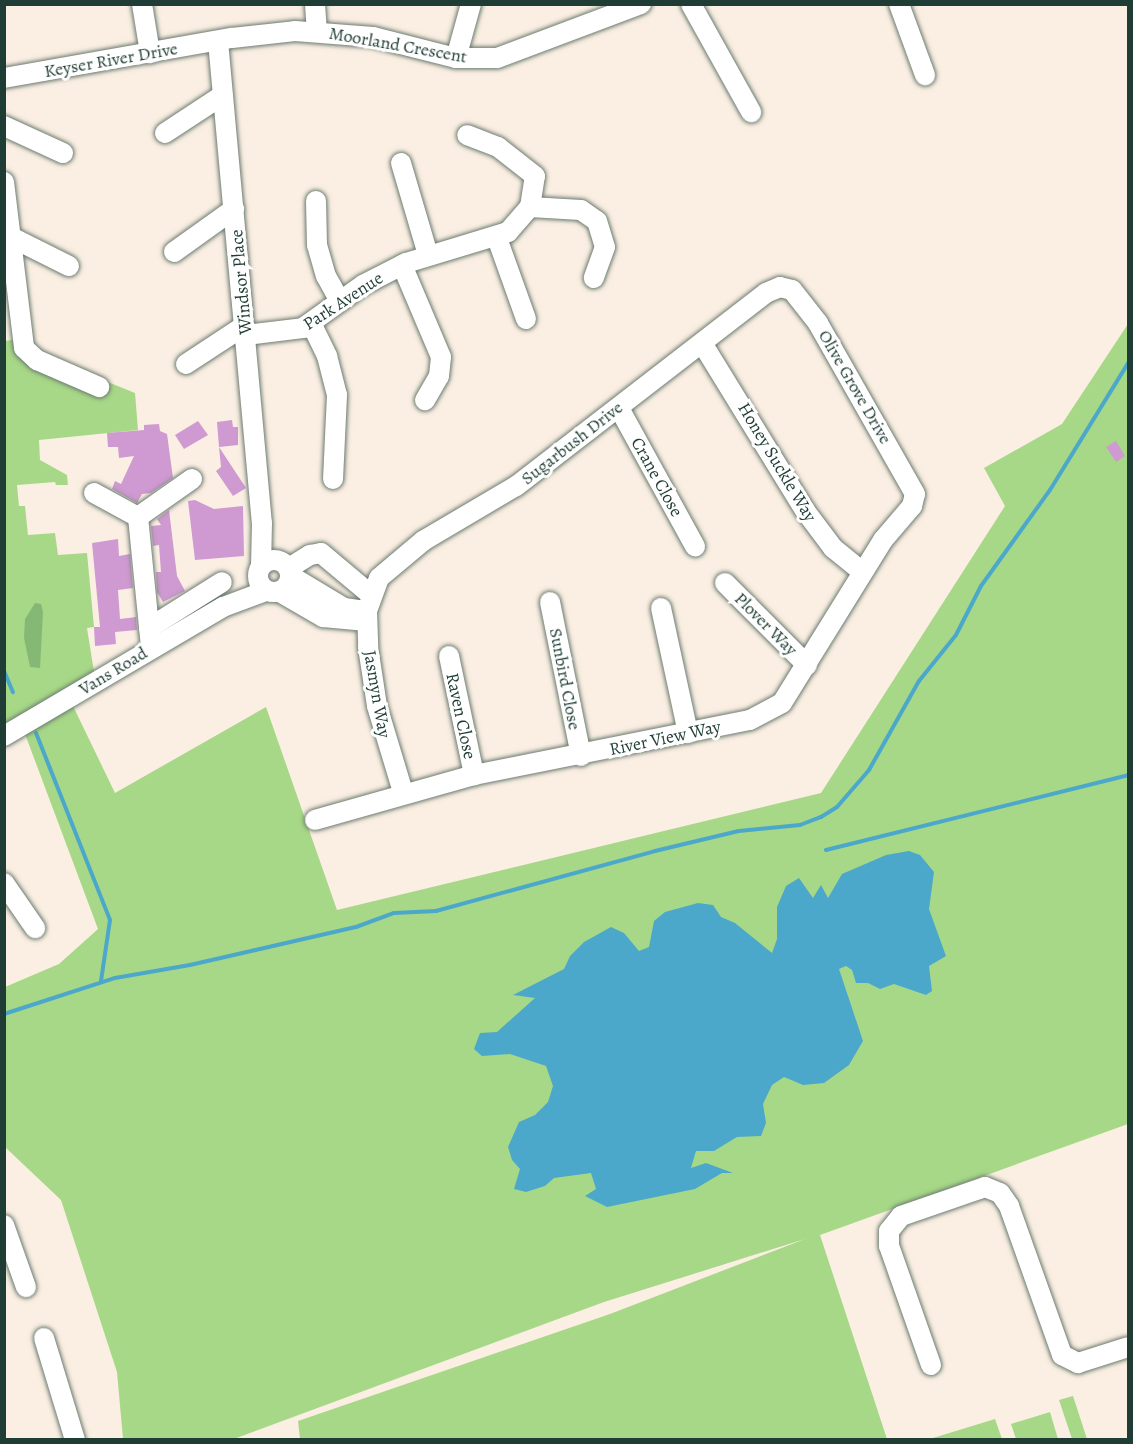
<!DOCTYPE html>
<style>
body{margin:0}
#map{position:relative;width:1133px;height:1444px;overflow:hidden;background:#faefe2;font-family:Alegreya,serif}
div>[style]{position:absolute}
.green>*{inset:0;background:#a7d887}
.forest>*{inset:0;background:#85b874}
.water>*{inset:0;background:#4ca8ca}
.stream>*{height:4px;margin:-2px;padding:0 2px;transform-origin:2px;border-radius:2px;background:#4ca8ca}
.building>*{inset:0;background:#ce9ad1}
.roads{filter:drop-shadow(0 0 2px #6c7b71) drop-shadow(0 0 2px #6c7b71)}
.minor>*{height:20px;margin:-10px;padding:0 10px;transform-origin:10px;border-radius:10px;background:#fff}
.minor>.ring{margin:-10px;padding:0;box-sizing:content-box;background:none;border:20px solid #fff;border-radius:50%}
span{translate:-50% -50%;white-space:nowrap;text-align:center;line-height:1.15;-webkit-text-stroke:6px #fff;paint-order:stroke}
.street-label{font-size:18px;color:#1f3d34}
.frame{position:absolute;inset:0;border:6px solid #1f3d34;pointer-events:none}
</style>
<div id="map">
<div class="green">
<div style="clip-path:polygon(1128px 324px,1128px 1124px,820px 1235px,887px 1439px,300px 1439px,298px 1421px,610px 1314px,805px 1239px,604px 1302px,234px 1439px,123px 1439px,117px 1372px,61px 1200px,5px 1147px,5px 987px,59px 964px,98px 929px,25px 734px,73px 706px,115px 793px,266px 707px,337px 910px,821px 793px,1005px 506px,984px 468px,1062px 424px)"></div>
<div style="clip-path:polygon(21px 339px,24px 348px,135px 393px,138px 430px,39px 440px,40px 460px,67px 475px,68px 485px,56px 485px,55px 482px,17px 485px,19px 506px,25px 506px,28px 535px,55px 533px,58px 555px,87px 553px,94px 627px,87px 628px,94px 672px,5px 724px,4px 341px)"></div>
<div style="clip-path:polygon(1073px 1396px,1087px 1439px,1072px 1439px,1059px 1400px)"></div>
<div style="clip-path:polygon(1050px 1412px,1058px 1439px,1016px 1439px,1011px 1424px)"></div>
<div style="clip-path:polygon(995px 1419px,1002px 1439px,933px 1438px)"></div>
</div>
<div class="forest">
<div style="clip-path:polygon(35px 603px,41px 604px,43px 612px,40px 668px,30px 667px,24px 638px,25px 619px)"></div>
</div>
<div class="water">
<div style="clip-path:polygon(909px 851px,920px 855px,934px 872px,929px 909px,946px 956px,929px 966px,932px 991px,926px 995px,894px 984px,880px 989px,868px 983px,856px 983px,852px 970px,846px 966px,839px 969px,863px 1041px,849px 1065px,824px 1083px,803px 1085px,784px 1077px,772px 1085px,763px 1104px,766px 1123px,761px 1136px,737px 1137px,714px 1151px,696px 1151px,691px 1168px,706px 1163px,733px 1173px,722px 1173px,695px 1189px,607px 1207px,585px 1196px,596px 1189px,591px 1173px,554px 1178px,545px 1186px,526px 1192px,514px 1189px,520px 1169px,512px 1160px,508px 1147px,519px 1122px,535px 1115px,548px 1102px,553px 1086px,546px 1066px,510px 1054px,482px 1056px,474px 1049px,480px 1033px,497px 1032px,535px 998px,513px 995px,564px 969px,570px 956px,584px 942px,611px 927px,624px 933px,639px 951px,649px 947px,654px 921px,665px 912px,698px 903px,713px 905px,721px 917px,735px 923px,772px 953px,777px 939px,777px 907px,786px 886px,799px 878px,813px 898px,821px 885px,828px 898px,842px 874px,886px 855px)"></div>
</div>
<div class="stream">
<div style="left:4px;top:671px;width:23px;rotate:67deg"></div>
<div style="left:36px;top:733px;width:201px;rotate:68.4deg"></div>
<div style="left:110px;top:920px;width:62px;rotate:98.4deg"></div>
<div style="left:826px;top:850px;width:311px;rotate:-13.9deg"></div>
<div style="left:4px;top:1014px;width:117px;rotate:-18deg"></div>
<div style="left:115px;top:978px;width:76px;rotate:-9.8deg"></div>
<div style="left:190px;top:965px;width:170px;rotate:-12.9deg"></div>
<div style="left:356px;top:927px;width:40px;rotate:-20.2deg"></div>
<div style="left:394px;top:913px;width:42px;rotate:-2.7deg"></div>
<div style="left:436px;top:911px;width:227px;rotate:-15.3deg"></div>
<div style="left:655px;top:851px;width:86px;rotate:-13.4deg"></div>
<div style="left:739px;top:831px;width:61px;rotate:-5.6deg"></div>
<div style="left:800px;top:825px;width:22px;rotate:-21deg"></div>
<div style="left:821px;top:817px;width:19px;rotate:-32deg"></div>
<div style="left:837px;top:807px;width:49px;rotate:-49.1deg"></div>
<div style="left:869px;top:770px;width:102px;rotate:-60.7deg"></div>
<div style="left:919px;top:681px;width:59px;rotate:-51.2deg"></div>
<div style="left:956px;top:635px;width:55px;rotate:-63deg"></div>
<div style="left:981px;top:586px;width:118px;rotate:-54.3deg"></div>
<div style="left:1050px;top:490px;width:149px;rotate:-58.4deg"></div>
</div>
<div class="building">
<div style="clip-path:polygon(232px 420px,233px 427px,238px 427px,238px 445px,219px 447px,217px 422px)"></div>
<div style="clip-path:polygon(198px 421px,208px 435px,184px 449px,175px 435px)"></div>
<div style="clip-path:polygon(159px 424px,160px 431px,167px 434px,173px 478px,151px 493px,142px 494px,137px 503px,112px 489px,115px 481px,121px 484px,134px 456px,119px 458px,118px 447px,108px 447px,107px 433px,144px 430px,144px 425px)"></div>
<div style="clip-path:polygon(1116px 441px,1125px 456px,1116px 462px,1106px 447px)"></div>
<div style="clip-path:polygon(219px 447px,246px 488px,233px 496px,216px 471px,221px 467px)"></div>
<div style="clip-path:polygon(195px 500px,214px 509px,243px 506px,244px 556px,195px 560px,188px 501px)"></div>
<div style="clip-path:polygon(169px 510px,177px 576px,185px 591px,163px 602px,157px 592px,156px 572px,161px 572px,159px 545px,153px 546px,151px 526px,161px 525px,157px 519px)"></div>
<div style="clip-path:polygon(118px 539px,119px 556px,130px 554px,133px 588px,118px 590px,120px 619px,136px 617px,137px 630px,115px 632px,116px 644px,95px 646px,94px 627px,100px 627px,92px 543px)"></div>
</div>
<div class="roads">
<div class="minor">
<div style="left:142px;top:4px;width:50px;rotate:80.7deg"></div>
<div style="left:315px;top:4px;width:27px;rotate:86deg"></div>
<div style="left:691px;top:4px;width:124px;rotate:60.9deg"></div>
<div style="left:899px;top:4px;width:76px;rotate:69.9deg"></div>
<div style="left:218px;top:41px;width:484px;rotate:84.8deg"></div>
<div style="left:262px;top:523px;width:43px;rotate:91.3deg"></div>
<div style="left:456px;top:58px;width:56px;rotate:-74.5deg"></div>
<div style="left:4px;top:78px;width:231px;rotate:-10deg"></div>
<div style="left:232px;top:38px;width:63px;rotate:-6.3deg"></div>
<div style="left:295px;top:31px;width:78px;rotate:4.4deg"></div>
<div style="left:373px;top:37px;width:86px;rotate:14.2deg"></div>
<div style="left:456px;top:58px;width:41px"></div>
<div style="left:497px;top:58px;width:154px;rotate:-20.6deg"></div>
<div style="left:4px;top:126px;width:65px;rotate:24.6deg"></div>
<div style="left:165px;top:133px;width:69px;rotate:-33.2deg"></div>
<div style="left:401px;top:163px;width:96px;rotate:73.6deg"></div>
<div style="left:4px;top:182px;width:167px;rotate:83.1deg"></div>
<div style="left:24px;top:348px;width:18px;rotate:43deg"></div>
<div style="left:37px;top:360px;width:68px;rotate:23.5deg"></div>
<div style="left:316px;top:201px;width:44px;rotate:88.7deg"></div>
<div style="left:317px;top:245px;width:32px;rotate:74deg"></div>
<div style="left:326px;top:276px;width:29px;rotate:61deg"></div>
<div style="left:530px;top:207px;width:51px;rotate:3.4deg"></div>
<div style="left:581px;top:210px;width:19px;rotate:35deg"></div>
<div style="left:597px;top:221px;width:27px;rotate:73deg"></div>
<div style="left:605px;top:247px;width:33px;rotate:110deg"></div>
<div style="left:9px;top:236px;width:67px;rotate:26.6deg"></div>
<div style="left:497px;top:238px;width:86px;rotate:70.3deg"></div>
<div style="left:174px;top:252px;width:74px;rotate:-35.6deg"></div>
<div style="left:402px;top:265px;width:100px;rotate:67deg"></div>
<div style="left:441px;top:357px;width:19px;rotate:96deg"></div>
<div style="left:439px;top:376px;width:28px;rotate:120deg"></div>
<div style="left:311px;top:323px;width:37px;rotate:64deg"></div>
<div style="left:327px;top:356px;width:40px;rotate:75.6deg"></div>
<div style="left:337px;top:395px;width:84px;rotate:92.7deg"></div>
<div style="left:246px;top:335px;width:57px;rotate:-7deg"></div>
<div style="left:303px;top:328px;width:74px;rotate:-35.6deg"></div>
<div style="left:363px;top:285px;width:48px;rotate:-27.1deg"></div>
<div style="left:406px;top:263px;width:107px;rotate:-16.9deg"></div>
<div style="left:508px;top:232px;width:33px;rotate:-49deg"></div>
<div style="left:530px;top:207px;width:31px;rotate:-81deg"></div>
<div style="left:535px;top:176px;width:47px;rotate:-141.9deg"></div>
<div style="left:498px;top:147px;width:33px;rotate:-159deg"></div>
<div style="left:702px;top:343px;width:198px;rotate:58.4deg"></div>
<div style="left:806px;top:512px;width:45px;rotate:53.1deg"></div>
<div style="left:833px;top:548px;width:38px;rotate:39deg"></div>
<div style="left:186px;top:364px;width:69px;rotate:-33.2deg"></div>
<div style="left:619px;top:408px;width:158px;rotate:61.2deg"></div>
<div style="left:94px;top:493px;width:50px;rotate:28.6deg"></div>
<div style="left:138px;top:517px;width:132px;rotate:84.3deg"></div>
<div style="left:138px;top:517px;width:66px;rotate:-35.1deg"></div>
<div class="ring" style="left:258px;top:560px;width:12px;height:12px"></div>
<div style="left:289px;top:568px;width:25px;rotate:-32deg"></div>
<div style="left:310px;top:555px;width:11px;rotate:-10deg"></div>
<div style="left:321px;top:553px;width:64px;rotate:39.9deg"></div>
<div style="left:291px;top:576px;width:62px;rotate:31.1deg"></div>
<div style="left:344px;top:608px;width:21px;rotate:8deg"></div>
<div style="left:725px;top:583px;width:116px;rotate:45deg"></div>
<div style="left:280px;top:592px;width:50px;rotate:30.2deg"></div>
<div style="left:323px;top:617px;width:44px;rotate:5.2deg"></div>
<div style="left:550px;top:602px;width:157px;rotate:78.6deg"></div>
<div style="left:661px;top:608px;width:128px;rotate:77.8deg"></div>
<div style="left:149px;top:628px;width:86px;rotate:-32.2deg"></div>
<div style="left:449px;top:656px;width:122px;rotate:78.1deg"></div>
<div style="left:4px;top:736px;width:254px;rotate:-30.5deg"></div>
<div style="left:223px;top:607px;width:46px;rotate:-20.4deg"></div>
<div style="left:315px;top:820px;width:165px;rotate:-15.8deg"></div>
<div style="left:474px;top:775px;width:281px;rotate:-11.3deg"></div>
<div style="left:750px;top:720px;width:36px;rotate:-28deg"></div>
<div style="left:782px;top:703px;width:192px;rotate:-58.2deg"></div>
<div style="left:883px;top:540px;width:45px;rotate:-49.5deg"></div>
<div style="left:912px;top:506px;width:12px;rotate:-76deg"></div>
<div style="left:915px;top:494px;width:197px;rotate:-119.6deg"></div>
<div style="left:818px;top:323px;width:42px;rotate:-128.2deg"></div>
<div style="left:792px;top:290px;width:12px;rotate:-166deg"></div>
<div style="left:780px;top:287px;width:15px;rotate:157deg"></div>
<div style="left:766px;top:293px;width:316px;rotate:142.3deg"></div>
<div style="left:516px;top:486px;width:108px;rotate:149.4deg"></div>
<div style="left:423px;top:541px;width:57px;rotate:139.9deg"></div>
<div style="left:379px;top:578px;width:35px;rotate:110deg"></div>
<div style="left:367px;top:611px;width:36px;rotate:88deg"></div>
<div style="left:368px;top:647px;width:60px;rotate:81.3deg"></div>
<div style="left:377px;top:706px;width:90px;rotate:73.2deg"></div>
<div style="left:4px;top:883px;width:55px;rotate:55.4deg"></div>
<div style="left:4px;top:1225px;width:66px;rotate:70.5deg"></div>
<div style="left:44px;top:1338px;width:107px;rotate:73.1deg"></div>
<div style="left:931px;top:1365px;width:126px;rotate:-109.4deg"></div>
<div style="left:889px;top:1246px;width:15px;rotate:-90deg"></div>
<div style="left:889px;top:1231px;width:19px;rotate:-51deg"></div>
<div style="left:901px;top:1216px;width:89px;rotate:-19deg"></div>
<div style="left:985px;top:1187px;width:16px;rotate:22deg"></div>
<div style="left:1000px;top:1193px;width:16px;rotate:55deg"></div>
<div style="left:1009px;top:1206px;width:158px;rotate:70.4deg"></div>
<div style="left:1062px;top:1355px;width:18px;rotate:27deg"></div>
<div style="left:1078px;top:1363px;width:52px;rotate:-17.7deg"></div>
</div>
</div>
<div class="street-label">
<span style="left:398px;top:45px;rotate:10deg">Moorland Crescent</span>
<span style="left:111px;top:60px;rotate:-10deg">Keyser River Drive</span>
<span style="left:241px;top:282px;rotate:-95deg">Windsor Place</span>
<span style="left:343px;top:301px;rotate:-33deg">Park Avenue</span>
<span style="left:855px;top:387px;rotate:60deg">Olive Grove Drive</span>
<span style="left:572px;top:443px;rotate:-38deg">Sugarbush Drive</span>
<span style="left:777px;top:462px;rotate:59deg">Honey Suckle Way</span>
<span style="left:657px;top:477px;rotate:61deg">Crane Close</span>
<span style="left:766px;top:624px;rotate:45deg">Plover Way</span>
<span style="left:113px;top:671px;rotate:-31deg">Vans Road</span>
<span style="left:565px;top:679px;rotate:79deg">Sunbird Close</span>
<span style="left:377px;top:694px;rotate:80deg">Jasmyn Way</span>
<span style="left:461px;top:716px;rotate:78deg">Raven Close</span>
<span style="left:665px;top:738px;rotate:-12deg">River View Way</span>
</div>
<div class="frame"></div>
</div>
